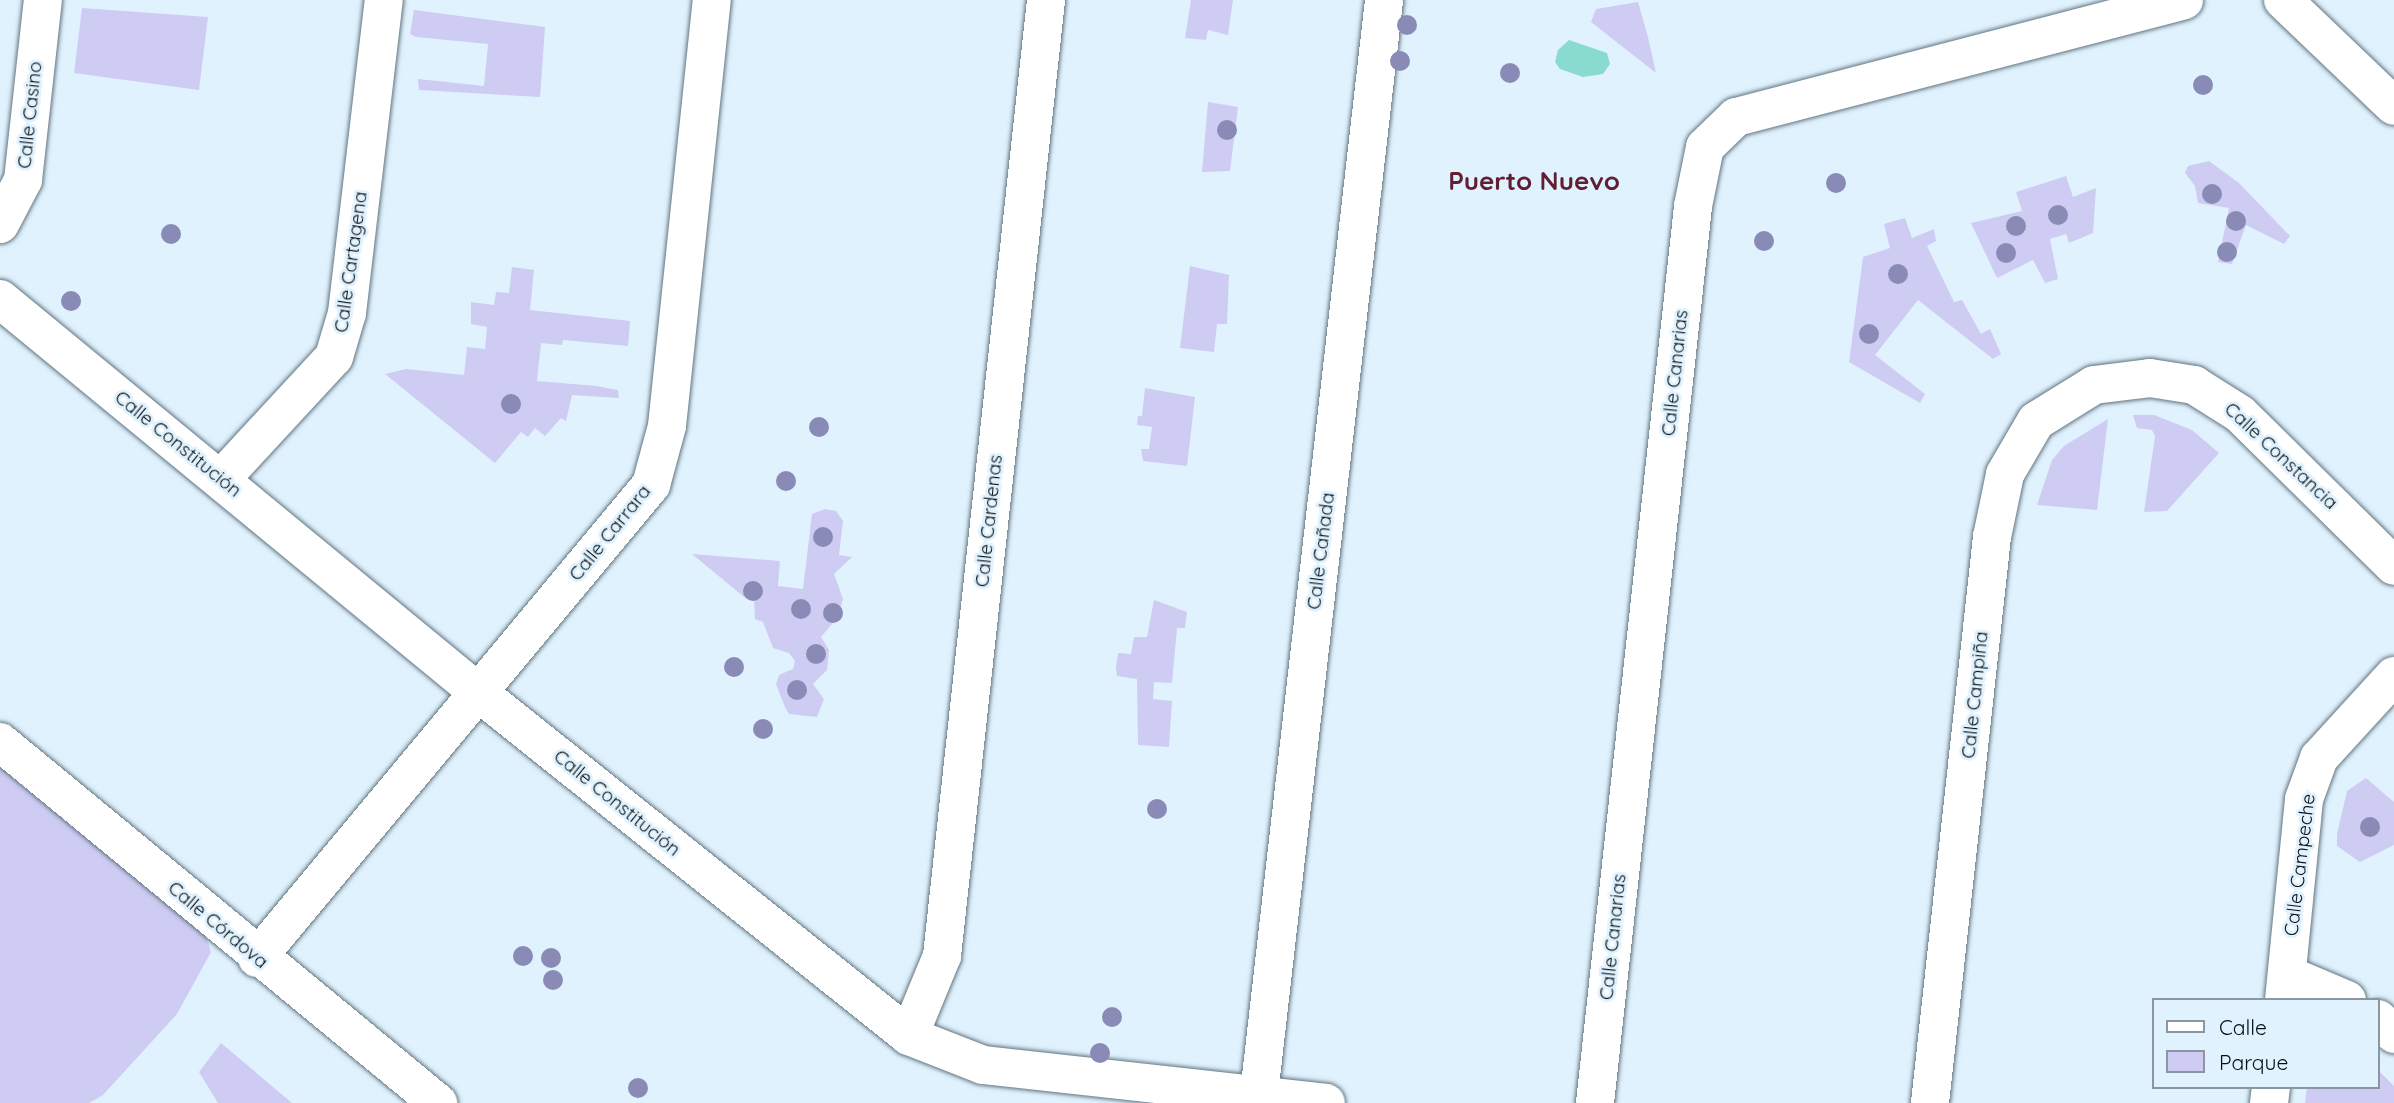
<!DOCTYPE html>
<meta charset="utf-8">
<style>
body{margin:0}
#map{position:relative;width:2394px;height:1103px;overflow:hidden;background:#e0f2fd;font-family:Quicksand,sans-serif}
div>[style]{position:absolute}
.green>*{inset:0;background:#ceccf3}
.water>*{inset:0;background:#89dbcf}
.roads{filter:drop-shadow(0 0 2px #617581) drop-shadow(0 0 2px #617581)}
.minor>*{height:38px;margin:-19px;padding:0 19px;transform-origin:19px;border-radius:19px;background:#fff}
.trees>*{width:20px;height:20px;margin:-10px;border-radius:50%;background:#898bb6}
span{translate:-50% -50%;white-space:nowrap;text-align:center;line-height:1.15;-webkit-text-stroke:6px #e0f2fd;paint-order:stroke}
.street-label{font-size:19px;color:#080f14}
.district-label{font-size:26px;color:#621e33;font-weight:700}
.legend{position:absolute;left:2152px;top:998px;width:228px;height:91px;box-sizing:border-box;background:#e0f2fd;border:2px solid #8a97a0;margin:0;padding:9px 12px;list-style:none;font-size:21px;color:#080f14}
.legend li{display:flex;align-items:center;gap:14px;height:35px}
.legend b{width:35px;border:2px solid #8a97a0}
</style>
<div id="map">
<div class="green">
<div style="clip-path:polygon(1191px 0,1233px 0,1228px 35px,1208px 30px,1206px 40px,1185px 38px)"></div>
<div style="clip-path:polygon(1638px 2px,1648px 37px,1656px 73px,1591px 22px,1596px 9px)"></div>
<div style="clip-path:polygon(82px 8px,208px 17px,199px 90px,74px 73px)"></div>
<div style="clip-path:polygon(414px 10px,545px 27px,540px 97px,419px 90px,418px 79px,484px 86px,488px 44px,416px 37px,410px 34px)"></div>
<div style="clip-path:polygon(1208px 102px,1238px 107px,1230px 171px,1202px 172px)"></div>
<div style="clip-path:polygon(2209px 161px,2239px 183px,2290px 236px,2284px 244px,2246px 225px,2232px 264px,2218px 262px,2229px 208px,2198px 203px,2195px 186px,2185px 173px,2188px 166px)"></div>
<div style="clip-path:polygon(2066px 176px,2073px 197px,2096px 188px,2093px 233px,2069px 243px,2066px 234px,2050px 239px,2058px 279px,2045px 283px,2033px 260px,1997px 278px,1971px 223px,2022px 211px,2016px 192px)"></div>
<div style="clip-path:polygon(1905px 218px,1912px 238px,1934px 229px,1936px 241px,1927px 246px,1954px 302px,1962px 300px,1981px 334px,1990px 329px,2001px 354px,1993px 359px,1918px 300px,1875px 355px,1925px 394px,1920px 403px,1849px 362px,1863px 257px,1890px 248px,1884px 224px)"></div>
<div style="clip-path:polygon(1190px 266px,1229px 275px,1227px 324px,1217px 324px,1214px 352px,1180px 348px)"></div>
<div style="clip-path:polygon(512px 267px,534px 270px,530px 310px,630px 321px,628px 346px,563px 340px,562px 345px,541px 343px,537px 381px,596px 386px,618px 390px,619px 398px,572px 395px,566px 421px,561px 418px,545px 436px,535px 428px,528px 437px,521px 432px,495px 463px,385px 374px,406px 369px,464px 375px,467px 347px,485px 349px,487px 327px,471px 324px,471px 302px,494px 305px,496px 292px,509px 293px)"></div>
<div style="clip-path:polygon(1145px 388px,1195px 397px,1187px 466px,1143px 461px,1141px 449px,1149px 449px,1152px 427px,1137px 425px,1138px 416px,1142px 416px)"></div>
<div style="clip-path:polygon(2133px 415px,2154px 415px,2192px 430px,2219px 453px,2167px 511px,2144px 512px,2155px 436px,2152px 430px,2137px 428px)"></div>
<div style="clip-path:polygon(2108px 419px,2097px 510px,2037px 505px,2052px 460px,2064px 446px)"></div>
<div style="clip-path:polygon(825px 509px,836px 511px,843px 521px,839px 555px,852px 557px,834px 574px,843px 599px,837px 618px,821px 637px,829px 650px,827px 670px,813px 684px,824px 699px,817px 717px,789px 714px,785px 707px,776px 684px,779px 675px,793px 669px,795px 661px,789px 653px,773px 648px,763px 622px,755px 619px,754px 599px,744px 597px,692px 554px,780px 561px,778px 586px,803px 589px,812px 514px)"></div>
<div style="clip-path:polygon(1154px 600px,1187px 612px,1185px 628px,1177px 628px,1172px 683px,1154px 682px,1153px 699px,1172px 701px,1169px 747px,1138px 745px,1137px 679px,1117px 676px,1116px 668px,1118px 653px,1131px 654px,1134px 637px,1147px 637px)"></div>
<div style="clip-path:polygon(0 765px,206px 936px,211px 952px,177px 1014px,103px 1095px,89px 1103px,0 1103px)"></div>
<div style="clip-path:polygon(2366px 778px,2394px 802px,2394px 845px,2360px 862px,2337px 846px,2337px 834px,2347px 791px)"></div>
<div style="clip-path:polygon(221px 1043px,292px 1103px,218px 1103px,199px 1072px)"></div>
<div style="clip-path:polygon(2378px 1070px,2394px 1086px,2394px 1103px,2305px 1103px,2307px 1087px,2378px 1087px)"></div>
</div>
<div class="water">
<div style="clip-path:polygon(1569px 40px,1607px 53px,1610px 64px,1603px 74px,1583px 77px,1560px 69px,1555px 62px,1558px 50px)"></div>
</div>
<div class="roads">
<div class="minor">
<div style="left:2283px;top:0;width:153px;rotate:43.7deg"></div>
<div style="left:0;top:224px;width:50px;rotate:-62.4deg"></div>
<div style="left:23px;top:180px;width:181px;rotate:-83.7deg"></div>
<div style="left:0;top:299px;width:620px;rotate:39.44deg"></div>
<div style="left:479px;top:693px;width:550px;rotate:38.58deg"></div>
<div style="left:909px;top:1036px;width:79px;rotate:21.4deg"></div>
<div style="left:983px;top:1065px;width:345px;rotate:6.3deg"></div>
<div style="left:221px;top:479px;width:166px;rotate:-47.2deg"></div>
<div style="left:334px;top:357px;width:46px;rotate:-73.5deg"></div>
<div style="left:347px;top:313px;width:315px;rotate:-83.3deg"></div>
<div style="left:0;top:742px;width:568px;rotate:39.5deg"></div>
<div style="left:257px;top:958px;width:616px;rotate:-50.21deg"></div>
<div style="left:651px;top:485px;width:61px;rotate:-74.8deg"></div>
<div style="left:667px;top:426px;width:428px;rotate:-84deg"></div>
<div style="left:2288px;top:975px;width:64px;rotate:23deg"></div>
<div style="left:2284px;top:1000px;width:202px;rotate:-84.3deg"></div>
<div style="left:2304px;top:799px;width:44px;rotate:-69.9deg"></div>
<div style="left:2319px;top:758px;width:111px;rotate:-47.6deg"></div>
<div style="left:2378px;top:1019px;width:22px;rotate:43deg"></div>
<div style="left:909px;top:1036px;width:87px;rotate:-67.6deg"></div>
<div style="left:942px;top:956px;width:962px;rotate:-83.79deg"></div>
<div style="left:1258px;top:1103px;width:1110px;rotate:-83.48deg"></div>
<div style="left:1595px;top:1103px;width:902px;rotate:-83.76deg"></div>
<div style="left:1693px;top:206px;width:60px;rotate:-78.5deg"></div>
<div style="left:1705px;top:147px;width:43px;rotate:-44.1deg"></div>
<div style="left:1736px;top:117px;width:463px;rotate:-14.6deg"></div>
<div style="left:1930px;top:1103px;width:569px;rotate:-83.75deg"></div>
<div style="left:1992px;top:537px;width:64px;rotate:-78.3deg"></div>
<div style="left:2005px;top:474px;width:61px;rotate:-59.7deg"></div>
<div style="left:2036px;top:421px;width:68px;rotate:-31.8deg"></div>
<div style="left:2094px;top:385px;width:56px;rotate:-7.1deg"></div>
<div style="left:2150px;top:378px;width:45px;rotate:9deg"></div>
<div style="left:2194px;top:385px;width:54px;rotate:32.2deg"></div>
<div style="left:2240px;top:414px;width:216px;rotate:44.6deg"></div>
<div style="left:2269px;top:1103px;width:16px;rotate:-83deg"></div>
</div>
</div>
<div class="trees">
<div style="left:1407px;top:25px"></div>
<div style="left:1400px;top:61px"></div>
<div style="left:1510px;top:73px"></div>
<div style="left:2203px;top:85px"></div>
<div style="left:1227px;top:130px"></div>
<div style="left:1836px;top:183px"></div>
<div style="left:2212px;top:194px"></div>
<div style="left:2058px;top:215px"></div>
<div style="left:2236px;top:221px"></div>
<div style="left:2016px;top:226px"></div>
<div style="left:171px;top:234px"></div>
<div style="left:1764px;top:241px"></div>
<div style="left:2227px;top:252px"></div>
<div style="left:2006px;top:253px"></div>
<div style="left:1898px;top:274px"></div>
<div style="left:71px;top:301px"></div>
<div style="left:1869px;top:334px"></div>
<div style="left:511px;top:404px"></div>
<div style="left:819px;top:427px"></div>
<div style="left:786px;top:481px"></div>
<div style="left:823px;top:537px"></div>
<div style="left:753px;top:591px"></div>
<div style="left:801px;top:609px"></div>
<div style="left:833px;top:613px"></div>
<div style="left:816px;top:654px"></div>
<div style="left:734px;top:667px"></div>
<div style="left:797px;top:690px"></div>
<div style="left:763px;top:729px"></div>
<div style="left:1157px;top:809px"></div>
<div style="left:2370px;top:827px"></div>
<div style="left:523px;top:956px"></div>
<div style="left:551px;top:958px"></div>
<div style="left:553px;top:980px"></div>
<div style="left:1112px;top:1017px"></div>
<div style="left:1100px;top:1053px"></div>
<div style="left:638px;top:1088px"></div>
</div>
<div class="street-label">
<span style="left:30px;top:115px;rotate:-84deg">Calle Casino</span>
<span style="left:351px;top:262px;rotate:-82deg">Calle Cartagena</span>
<span style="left:1675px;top:373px;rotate:-84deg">Calle Canarias</span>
<span style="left:178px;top:444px;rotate:39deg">Calle Constitución</span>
<span style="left:2281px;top:456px;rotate:43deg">Calle Constancia</span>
<span style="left:989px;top:521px;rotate:-84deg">Calle Cardenas</span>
<span style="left:610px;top:533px;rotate:-51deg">Calle Carrara</span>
<span style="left:1321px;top:551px;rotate:-83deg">Calle Cañada</span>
<span style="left:1975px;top:695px;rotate:-84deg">Calle Campiña</span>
<span style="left:617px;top:803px;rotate:39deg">Calle Constitución</span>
<span style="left:2300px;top:865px;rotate:-83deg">Calle Campeche</span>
<span style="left:218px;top:925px;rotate:40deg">Calle Córdova</span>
<span style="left:1613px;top:937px;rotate:-84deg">Calle Canarias</span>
</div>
<div class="district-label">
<span style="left:1534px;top:181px">Puerto Nuevo</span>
</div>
<ul class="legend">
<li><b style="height:9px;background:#fff"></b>Calle</li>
<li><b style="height:19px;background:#ceccf3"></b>Parque</li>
</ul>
</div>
